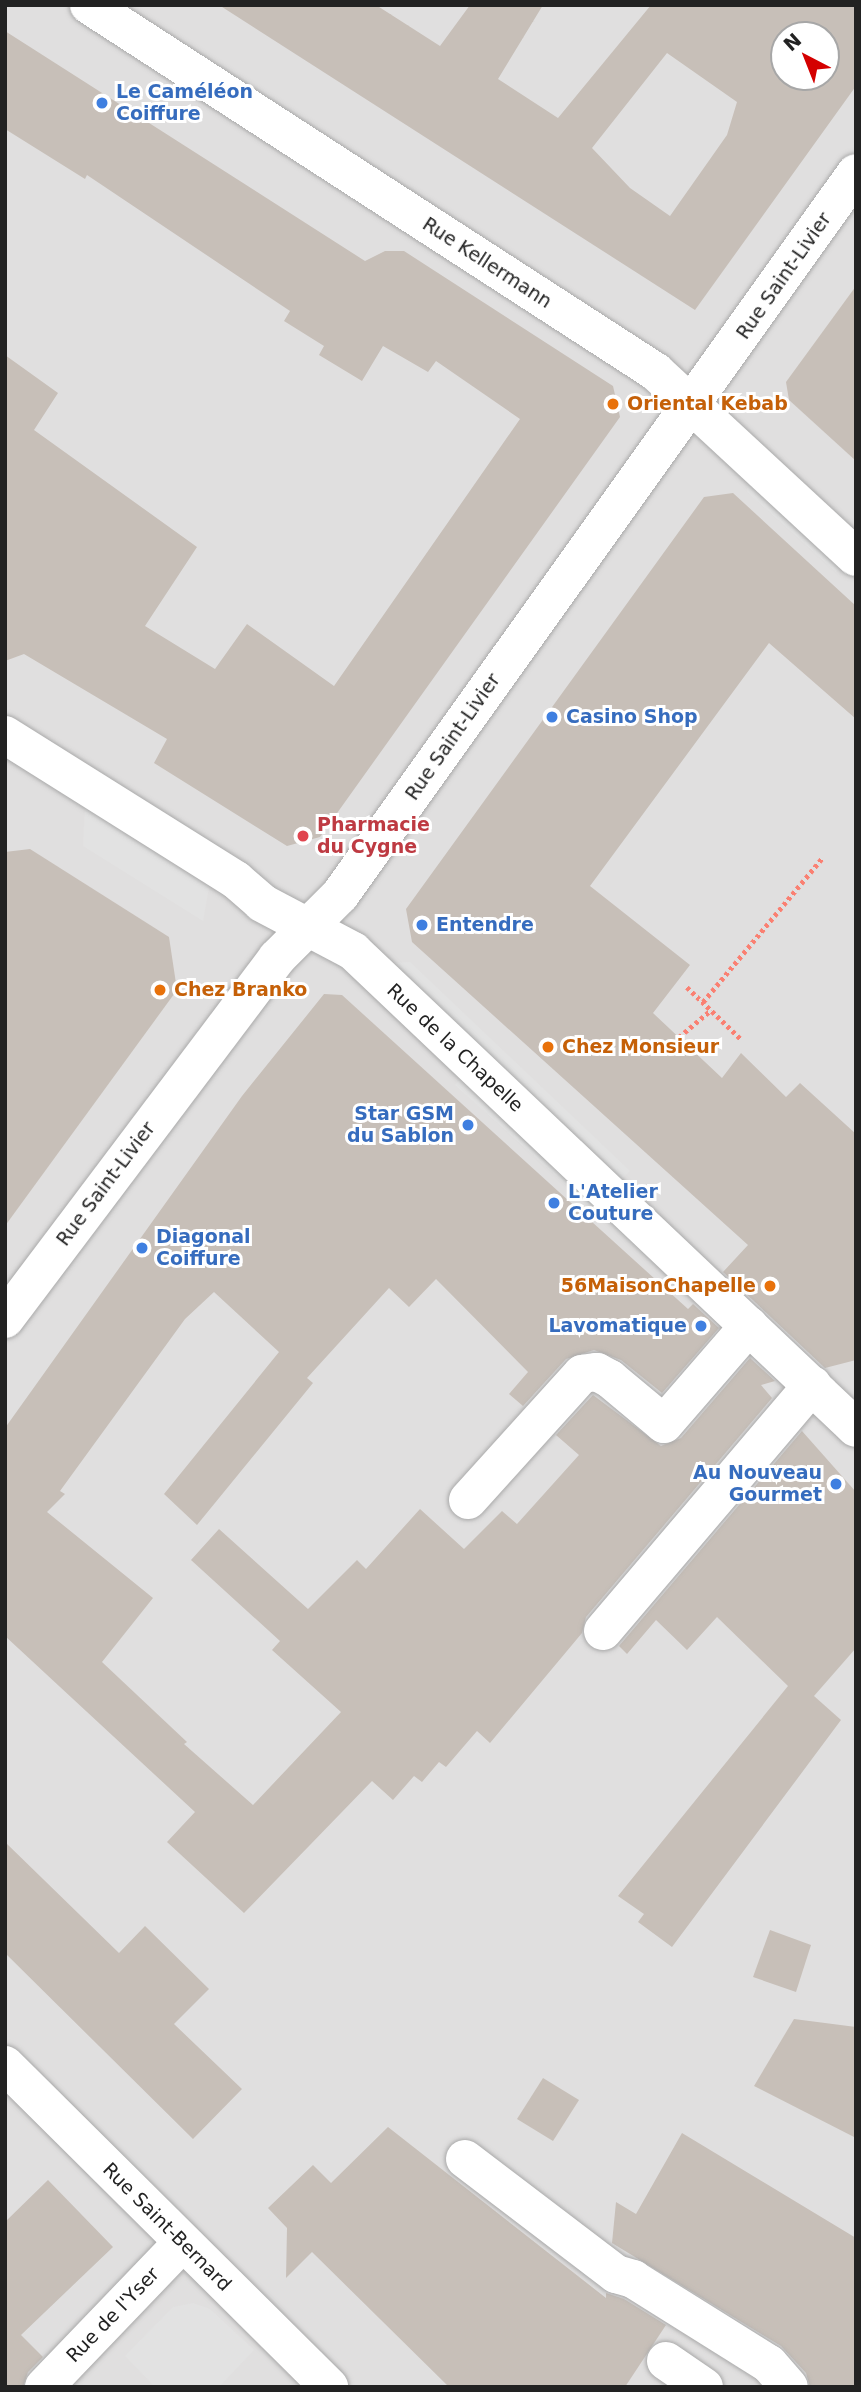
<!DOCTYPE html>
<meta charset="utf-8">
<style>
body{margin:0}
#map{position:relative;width:861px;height:2392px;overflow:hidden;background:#f2efe9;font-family:"DejaVu Sans",sans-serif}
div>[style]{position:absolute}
.residential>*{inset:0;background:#e0dfdf}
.parking>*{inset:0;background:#e2e2e2}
.building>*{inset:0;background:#c7bfb8}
.path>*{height:4.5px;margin-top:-2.25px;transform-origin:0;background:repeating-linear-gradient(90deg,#fa8072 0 3.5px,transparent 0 7px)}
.roads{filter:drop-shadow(0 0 2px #a9a9a9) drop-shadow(0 0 2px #a9a9a9)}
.minor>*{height:38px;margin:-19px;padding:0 19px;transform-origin:19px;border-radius:19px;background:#fff}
.dots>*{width:19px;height:19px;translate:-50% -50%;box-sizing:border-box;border:4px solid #fff;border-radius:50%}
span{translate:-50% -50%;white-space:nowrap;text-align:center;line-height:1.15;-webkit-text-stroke:6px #fff;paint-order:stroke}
.shop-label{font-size:19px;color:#366cbe;font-weight:700}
.left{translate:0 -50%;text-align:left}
.right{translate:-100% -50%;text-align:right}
.street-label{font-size:19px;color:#222}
.food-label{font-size:19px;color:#c56008;font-weight:700}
.health-label{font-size:19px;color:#be3a42;font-weight:700}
.frame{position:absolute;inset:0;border:7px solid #222;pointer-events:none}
.north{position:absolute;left:770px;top:21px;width:70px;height:70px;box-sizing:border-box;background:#fff;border:2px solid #a7a7a7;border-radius:50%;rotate:318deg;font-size:19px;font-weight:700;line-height:28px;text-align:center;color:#222}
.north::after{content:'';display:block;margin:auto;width:24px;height:32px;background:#d40000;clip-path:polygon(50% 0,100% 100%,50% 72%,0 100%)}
</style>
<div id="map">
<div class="residential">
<div style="clip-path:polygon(evenodd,5px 5px,856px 5px,856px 2387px,5px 2387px,5px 5px,784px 35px,826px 35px,826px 77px,784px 77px,784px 35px)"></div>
</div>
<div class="parking">
<div style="clip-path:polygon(749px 474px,845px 562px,836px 572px,747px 492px)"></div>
<div style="clip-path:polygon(85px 806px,209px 887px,203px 921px,83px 846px)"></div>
<div style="clip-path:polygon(410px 962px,630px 1171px,620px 1181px,390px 963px)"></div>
<div style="clip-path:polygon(463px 1076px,713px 1317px,455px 1085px)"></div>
<div style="clip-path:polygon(193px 2303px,210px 2309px,254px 2350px,219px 2387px,155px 2387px,125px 2356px,173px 2307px)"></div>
</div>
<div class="building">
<div style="clip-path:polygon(evenodd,219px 5px,376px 5px,440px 46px,470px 5px,543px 5px,498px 79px,558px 118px,651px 5px,856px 5px,856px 86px,695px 310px,219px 5px,784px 35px,826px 35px,826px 77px,784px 77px,784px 35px,219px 5px,667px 53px,737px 102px,727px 135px,670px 216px,630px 188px,592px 148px,667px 53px)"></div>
<div style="clip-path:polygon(5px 31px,365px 261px,385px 251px,404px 251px,613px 386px,620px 417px,320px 837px,287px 846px,154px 763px,167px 739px,24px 654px,5px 661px,5px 355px,58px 393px,34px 430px,197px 547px,145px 626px,215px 669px,247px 624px,334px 686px,520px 419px,436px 361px,428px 372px,383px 346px,362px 381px,319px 355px,324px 346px,284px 321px,290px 311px,87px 175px,85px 179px,5px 129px)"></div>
<div style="clip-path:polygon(856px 286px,856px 461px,789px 400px,786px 382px)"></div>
<div style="clip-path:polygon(733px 493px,856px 606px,856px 719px,769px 643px,590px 886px,690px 965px,653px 1013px,722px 1078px,741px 1053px,786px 1097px,800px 1083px,856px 1134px,856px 1360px,825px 1368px,723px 1272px,748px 1245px,412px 942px,406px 909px,704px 497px)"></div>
<div style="clip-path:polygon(30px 849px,169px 937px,177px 990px,5px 1226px,5px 852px)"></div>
<div style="clip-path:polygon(324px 994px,342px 995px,688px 1309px,693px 1304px,719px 1328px,662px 1393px,621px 1360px,594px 1350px,566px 1359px,523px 1406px,509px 1394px,528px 1372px,436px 1279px,409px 1307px,389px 1288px,307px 1378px,313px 1383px,197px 1525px,164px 1494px,279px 1352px,214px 1292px,185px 1319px,60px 1491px,65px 1494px,47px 1512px,153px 1598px,102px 1662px,187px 1742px,184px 1744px,253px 1805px,341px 1712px,272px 1650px,280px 1641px,191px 1560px,219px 1529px,308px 1609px,357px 1560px,366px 1569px,420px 1509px,464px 1549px,502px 1511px,517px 1524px,579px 1455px,556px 1435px,593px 1395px,661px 1446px,681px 1438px,750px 1358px,775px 1381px,761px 1385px,772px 1398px,586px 1617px,582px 1633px,490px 1743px,477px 1731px,446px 1767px,439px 1762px,422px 1782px,414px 1776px,393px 1800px,372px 1781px,244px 1913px,167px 1842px,195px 1812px,5px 1636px,5px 1428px,242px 1096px)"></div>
<div style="clip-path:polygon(802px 1431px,856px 1492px,856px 1648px,814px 1696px,841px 1720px,672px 1947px,638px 1922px,644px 1914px,618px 1896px,788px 1686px,717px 1617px,687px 1650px,656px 1620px,627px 1654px,619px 1646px)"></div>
<div style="clip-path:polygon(5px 1842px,119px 1953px,145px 1926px,209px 1989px,174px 2024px,242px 2089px,193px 2139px,5px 1953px)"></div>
<div style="clip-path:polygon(770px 1930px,811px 1945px,796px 1992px,753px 1977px)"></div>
<div style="clip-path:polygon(794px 2019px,856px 2027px,856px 2138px,754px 2086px)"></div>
<div style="clip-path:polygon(543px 2078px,579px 2100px,553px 2141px,517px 2119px)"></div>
<div style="clip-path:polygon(388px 2127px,606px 2298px,606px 2293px,624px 2299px,666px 2325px,625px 2387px,449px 2387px,312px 2252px,286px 2278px,287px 2228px,268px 2208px,313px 2165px,331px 2183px)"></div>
<div style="clip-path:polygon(682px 2133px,856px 2238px,856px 2387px,810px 2387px,806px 2373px,781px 2346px,612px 2243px,616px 2202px,636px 2214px)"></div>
<div style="clip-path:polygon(48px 2180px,113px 2247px,21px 2335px,43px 2357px,28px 2372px,23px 2387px,5px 2387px,5px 2222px)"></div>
</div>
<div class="path">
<div style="left:687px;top:987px;width:75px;rotate:43.9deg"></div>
<div style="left:703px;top:1002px;width:187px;rotate:-50.4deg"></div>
<div style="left:679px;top:1037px;width:42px;rotate:-40.2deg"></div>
</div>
<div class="roads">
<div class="minor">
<div style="left:89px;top:5px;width:675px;rotate:32.91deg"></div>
<div style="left:656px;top:372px;width:272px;rotate:42.8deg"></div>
<div style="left:5px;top:735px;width:273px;rotate:32.1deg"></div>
<div style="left:236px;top:880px;width:35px;rotate:41deg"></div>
<div style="left:262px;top:903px;width:103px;rotate:27.8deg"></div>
<div style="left:353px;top:951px;width:693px;rotate:43.48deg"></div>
<div style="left:5px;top:1319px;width:452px;rotate:-53deg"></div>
<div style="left:277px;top:958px;width:89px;rotate:-45deg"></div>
<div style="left:340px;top:895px;width:887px;rotate:-54.45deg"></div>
<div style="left:468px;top:1500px;width:170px;rotate:-47.9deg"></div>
<div style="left:582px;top:1374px;width:15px;rotate:-8deg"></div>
<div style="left:597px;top:1372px;width:15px;rotate:28deg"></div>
<div style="left:610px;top:1379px;width:70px;rotate:39.8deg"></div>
<div style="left:664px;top:1424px;width:130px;rotate:-49.1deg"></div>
<div style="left:603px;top:1631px;width:323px;rotate:-49.6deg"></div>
<div style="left:5px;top:2065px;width:457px;rotate:44.8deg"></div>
<div style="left:465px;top:2159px;width:190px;rotate:37.3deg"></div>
<div style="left:616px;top:2274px;width:18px;rotate:16deg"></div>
<div style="left:633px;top:2279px;width:160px;rotate:32deg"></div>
<div style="left:769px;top:2364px;width:30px;rotate:49deg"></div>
<div style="left:666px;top:2361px;width:46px;rotate:34.4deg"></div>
<div style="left:44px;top:2387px;width:199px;rotate:-46.2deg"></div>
</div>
</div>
<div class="dots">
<div style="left:102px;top:103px;background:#3f7fe0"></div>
<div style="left:613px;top:404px;background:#e8710a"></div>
<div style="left:552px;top:717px;background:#3f7fe0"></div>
<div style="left:303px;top:836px;background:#e0444e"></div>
<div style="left:422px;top:925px;background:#3f7fe0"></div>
<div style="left:160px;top:990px;background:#e8710a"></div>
<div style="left:548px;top:1047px;background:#e8710a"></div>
<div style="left:468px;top:1125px;background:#3f7fe0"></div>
<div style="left:554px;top:1203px;background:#3f7fe0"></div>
<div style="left:142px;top:1248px;background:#3f7fe0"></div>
<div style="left:770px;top:1286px;background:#e8710a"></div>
<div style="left:701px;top:1326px;background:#3f7fe0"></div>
<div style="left:836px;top:1484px;background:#3f7fe0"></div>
</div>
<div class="shop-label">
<span class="left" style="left:116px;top:103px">Le Caméléon<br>Coiffure</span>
<span class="left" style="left:566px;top:717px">Casino Shop</span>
<span class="left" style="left:436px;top:925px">Entendre</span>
<span class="right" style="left:454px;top:1125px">Star GSM<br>du Sablon</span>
<span class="left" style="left:568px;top:1203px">L'Atelier<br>Couture</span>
<span class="left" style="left:156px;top:1248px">Diagonal<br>Coiffure</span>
<span class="right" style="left:687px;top:1326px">Lavomatique</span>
<span class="right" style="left:822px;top:1484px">Au Nouveau<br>Gourmet</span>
</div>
<div class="street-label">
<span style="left:487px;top:263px;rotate:33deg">Rue Kellermann</span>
<span style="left:784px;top:276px;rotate:-55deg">Rue Saint-Livier</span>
<span style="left:453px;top:737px;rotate:-55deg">Rue Saint-Livier</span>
<span style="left:455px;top:1048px;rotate:43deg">Rue de la Chapelle</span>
<span style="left:106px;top:1184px;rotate:-53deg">Rue Saint-Livier</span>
<span style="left:167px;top:2227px;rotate:45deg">Rue Saint-Bernard</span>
<span style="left:113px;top:2315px;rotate:-46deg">Rue de l'Yser</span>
</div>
<div class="food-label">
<span class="left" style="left:627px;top:404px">Oriental Kebab</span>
<span class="left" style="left:174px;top:990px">Chez Branko</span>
<span class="left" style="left:562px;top:1047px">Chez Monsieur</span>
<span class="right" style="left:756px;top:1286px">56MaisonChapelle</span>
</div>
<div class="health-label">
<span class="left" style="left:317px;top:836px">Pharmacie<br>du Cygne</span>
</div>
<div class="frame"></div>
<div class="north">N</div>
</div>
